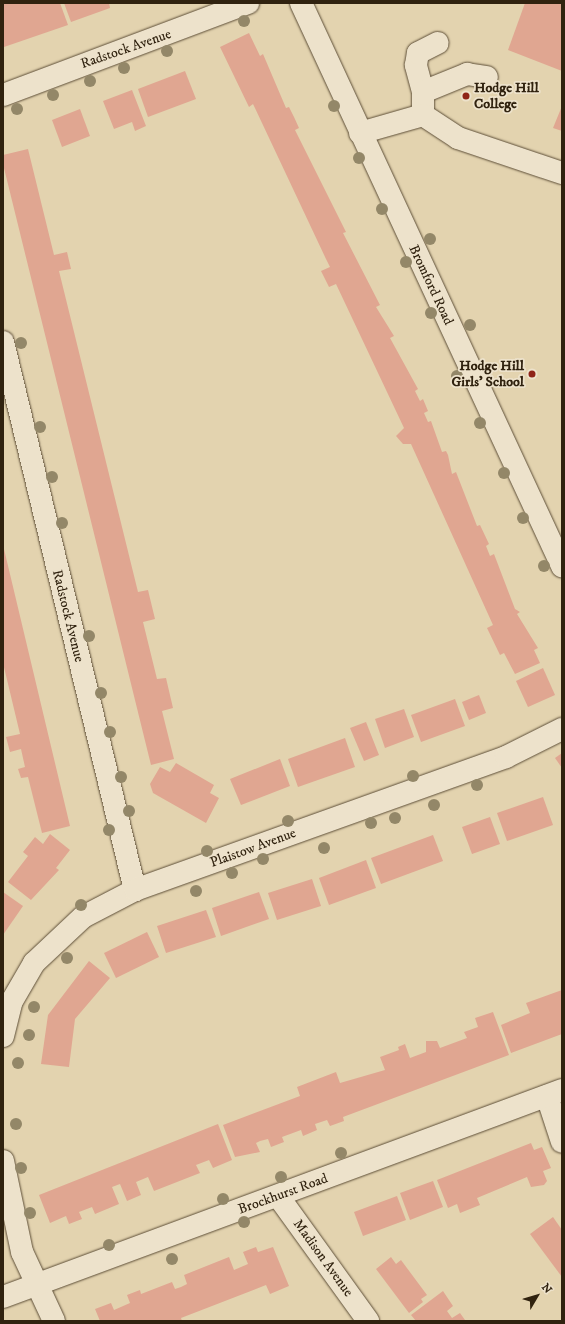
<!DOCTYPE html>
<style>
body{margin:0}
#map{position:relative;width:565px;height:1324px;overflow:hidden;background:#e3d3af;font-family:"IM FELL DW Pica",serif}
div>[style]{position:absolute}
.building>*{inset:0;background:#e0a691}
.roads{filter:drop-shadow(0 0 1px #5d4e37) drop-shadow(0 0 1px #5d4e37)}
.minor>*{height:22px;margin:-11px;padding:0 11px;transform-origin:11px;border-radius:11px;background:#ede2cb}
.trees>*{width:12px;height:12px;margin:-6px;border-radius:50%;background:#938768}
.dots>*{width:11px;height:11px;translate:-50% -50%;box-sizing:border-box;border:2px solid #ede2cb;border-radius:50%}
span{translate:-50% -50%;white-space:nowrap;text-align:center;line-height:1.15;-webkit-text-stroke:3.5px #ede2cb;paint-order:stroke}
.street-label{font-size:14px;color:#30220f}
.poi-label{font-size:14px;color:#30220f;font-weight:700}
.left{translate:0 -50%;text-align:left}
.right{translate:-100% -50%;text-align:right}
.frame{position:absolute;inset:0;border:4px solid #30220f;pointer-events:none}
.north{position:absolute;left:517px;top:1276px;width:40px;height:40px;-webkit-text-stroke:3px #ede2cb;paint-order:stroke;rotate:52deg;font-size:11px;font-weight:700;line-height:16px;text-align:center;color:#30220f}
.north::after{content:'';display:block;margin:auto;width:14px;height:18px;background:#30220f;clip-path:polygon(50% 0,100% 100%,50% 72%,0 100%)}
</style>
<div id="map">
<div class="building">
<div style="clip-path:polygon(3px 3px,60px 3px,68px 25px,4px 47px)"></div>
<div style="clip-path:polygon(64px 3px,109px 3px,110px 8px,71px 22px)"></div>
<div style="clip-path:polygon(525px 3px,562px 3px,562px 71px,508px 50px)"></div>
<div style="clip-path:polygon(249px 33px,260px 56px,263px 54px,286px 108px,289px 107px,294px 117px,299px 128px,295px 130px,346px 232px,343px 233px,380px 305px,376px 307px,394px 336px,390px 338px,418px 389px,415px 391px,420px 401px,423px 399px,428px 411px,424px 413px,428px 422px,431px 421px,442px 452px,446px 451px,448px 455px,452px 474px,456px 472px,477px 526px,480px 525px,489px 544px,486px 546px,490px 556px,494px 554px,515px 609px,520px 612px,517px 614px,538px 648px,534px 650px,540px 663px,515px 674px,504px 653px,500px 655px,487px 628px,493px 625px,411px 444px,403px 444px,396px 436px,404px 428px,336px 284px,329px 287px,321px 271px,330px 267px,326px 259px,253px 104px,249px 107px,220px 47px)"></div>
<div style="clip-path:polygon(185px 71px,196px 99px,148px 117px,138px 89px)"></div>
<div style="clip-path:polygon(132px 90px,146px 126px,135px 131px,132px 122px,114px 129px,103px 101px)"></div>
<div style="clip-path:polygon(562px 106px,562px 131px,553px 128px)"></div>
<div style="clip-path:polygon(80px 109px,90px 136px,62px 147px,52px 120px)"></div>
<div style="clip-path:polygon(28px 149px,54px 255px,67px 252px,71px 269px,59px 271px,138px 592px,148px 590px,155px 619px,143px 622px,157px 679px,166px 678px,173px 708px,162px 711px,174px 759px,151px 765px,3px 164px,3px 155px)"></div>
<div style="clip-path:polygon(4px 549px,70px 826px,42px 833px,28px 777px,21px 778px,18px 769px,25px 767px,21px 749px,10px 752px,6px 737px,20px 734px,3px 663px)"></div>
<div style="clip-path:polygon(543px 668px,555px 695px,528px 707px,516px 681px)"></div>
<div style="clip-path:polygon(479px 695px,486px 713px,469px 720px,462px 702px)"></div>
<div style="clip-path:polygon(455px 699px,465px 726px,421px 742px,411px 715px)"></div>
<div style="clip-path:polygon(404px 709px,414px 737px,385px 748px,375px 719px)"></div>
<div style="clip-path:polygon(366px 722px,379px 755px,364px 761px,350px 728px)"></div>
<div style="clip-path:polygon(345px 738px,355px 767px,298px 787px,288px 759px)"></div>
<div style="clip-path:polygon(562px 753px,562px 768px,555px 758px)"></div>
<div style="clip-path:polygon(280px 759px,290px 786px,241px 805px,230px 779px)"></div>
<div style="clip-path:polygon(176px 763px,214px 785px,210px 793px,219px 798px,206px 823px,153px 793px,150px 784px,160px 767px,170px 772px)"></div>
<div style="clip-path:polygon(543px 797px,553px 825px,507px 841px,497px 813px)"></div>
<div style="clip-path:polygon(490px 817px,500px 844px,472px 854px,462px 827px)"></div>
<div style="clip-path:polygon(50px 834px,70px 850px,56px 868px,59px 870px,31px 900px,8px 882px,28px 856px,23px 852px,35px 837px,43px 844px)"></div>
<div style="clip-path:polygon(433px 835px,443px 861px,381px 884px,371px 858px)"></div>
<div style="clip-path:polygon(366px 860px,376px 888px,329px 905px,319px 878px)"></div>
<div style="clip-path:polygon(312px 879px,321px 906px,277px 920px,268px 893px)"></div>
<div style="clip-path:polygon(3px 892px,23px 906px,3px 935px)"></div>
<div style="clip-path:polygon(259px 892px,269px 919px,221px 936px,212px 908px)"></div>
<div style="clip-path:polygon(206px 910px,216px 937px,166px 953px,157px 926px)"></div>
<div style="clip-path:polygon(147px 932px,159px 957px,116px 978px,104px 953px)"></div>
<div style="clip-path:polygon(89px 961px,110px 978px,75px 1019px,69px 1067px,41px 1064px,48px 1015px)"></div>
<div style="clip-path:polygon(562px 990px,562px 1034px,511px 1053px,501px 1025px,530px 1013px,526px 1003px)"></div>
<div style="clip-path:polygon(493px 1012px,509px 1055px,343px 1117px,344px 1121px,330px 1126px,327px 1120px,315px 1124px,317px 1130px,303px 1136px,301px 1130px,282px 1137px,284px 1142px,271px 1147px,268px 1139px,260px 1141px,256px 1143px,260px 1152px,235px 1157px,223px 1125px,300px 1096px,297px 1087px,336px 1072px,340px 1083px,385px 1070px,380px 1057px,399px 1050px,398px 1047px,405px 1044px,410px 1058px,426px 1052px,426px 1041px,437px 1041px,440px 1048px,467px 1038px,464px 1032px,478px 1027px,475px 1018px)"></div>
<div style="clip-path:polygon(218px 1124px,232px 1160px,213px 1168px,209px 1160px,196px 1165px,200px 1173px,154px 1191px,148px 1177px,136px 1182px,141px 1195px,127px 1201px,120px 1184px,112px 1187px,119px 1204px,95px 1214px,92px 1207px,79px 1212px,82px 1219px,69px 1224px,66px 1216px,50px 1223px,39px 1195px)"></div>
<div style="clip-path:polygon(531px 1143px,534px 1150px,542px 1147px,551px 1168px,543px 1171px,547px 1181px,544px 1185px,531px 1187px,527px 1177px,477px 1198px,480px 1205px,460px 1213px,457px 1204px,448px 1208px,437px 1180px)"></div>
<div style="clip-path:polygon(433px 1181px,443px 1207px,410px 1220px,400px 1193px)"></div>
<div style="clip-path:polygon(397px 1196px,406px 1220px,363px 1236px,354px 1212px)"></div>
<div style="clip-path:polygon(553px 1217px,562px 1230px,562px 1277px,530px 1234px)"></div>
<div style="clip-path:polygon(256px 1247px,258px 1252px,273px 1247px,289px 1286px,270px 1294px,266px 1285px,181px 1318px,182px 1321px,100px 1321px,95px 1309px,111px 1303px,114px 1310px,130px 1303px,127px 1295px,140px 1290px,141px 1294px,172px 1282px,175px 1289px,181px 1287px,187px 1284px,184px 1275px,229px 1257px,234px 1270px,248px 1264px,243px 1252px)"></div>
<div style="clip-path:polygon(391px 1257px,396px 1264px,401px 1260px,427px 1295px,421px 1299px,423px 1302px,409px 1313px,376px 1269px)"></div>
<div style="clip-path:polygon(443px 1291px,453px 1306px,447px 1311px,452px 1318px,460px 1313px,465px 1320px,416px 1321px,411px 1315px)"></div>
</div>
<div class="roads">
<div class="minor">
<div style="left:301px;top:3px;width:621px;rotate:65.13deg"></div>
<div style="left:423px;top:92px;width:28px;rotate:-105deg"></div>
<div style="left:416px;top:65px;width:12px;rotate:-81deg"></div>
<div style="left:418px;top:53px;width:22px;rotate:-27deg"></div>
<div style="left:3px;top:95px;width:262px;rotate:-20.6deg"></div>
<div style="left:423px;top:115px;width:23px;rotate:-90deg"></div>
<div style="left:423px;top:92px;width:48px;rotate:-22.2deg"></div>
<div style="left:467px;top:74px;width:20px;rotate:9deg"></div>
<div style="left:360px;top:133px;width:66px;rotate:-15.9deg"></div>
<div style="left:423px;top:115px;width:42px;rotate:33.3deg"></div>
<div style="left:458px;top:138px;width:110px;rotate:18.6deg"></div>
<div style="left:3px;top:342px;width:564px;rotate:76.46deg"></div>
<div style="left:3px;top:1036px;width:36px;rotate:-76deg"></div>
<div style="left:12px;top:1001px;width:44px;rotate:-59.9deg"></div>
<div style="left:34px;top:963px;width:67px;rotate:-43.2deg"></div>
<div style="left:83px;top:917px;width:59px;rotate:-27.4deg"></div>
<div style="left:135px;top:890px;width:394px;rotate:-19.7deg"></div>
<div style="left:506px;top:757px;width:63px;rotate:-26.6deg"></div>
<div style="left:547px;top:1096px;width:48px;rotate:71.9deg"></div>
<div style="left:3px;top:1161px;width:93px;rotate:78.2deg"></div>
<div style="left:22px;top:1252px;width:76px;rotate:65.1deg"></div>
<div style="left:278px;top:1196px;width:154px;rotate:54.2deg"></div>
<div style="left:3px;top:1297px;width:596px;rotate:-20.32deg"></div>
</div>
</div>
<div class="trees">
<div style="left:244px;top:21px"></div>
<div style="left:167px;top:51px"></div>
<div style="left:124px;top:68px"></div>
<div style="left:90px;top:81px"></div>
<div style="left:53px;top:95px"></div>
<div style="left:334px;top:106px"></div>
<div style="left:17px;top:109px"></div>
<div style="left:359px;top:158px"></div>
<div style="left:382px;top:209px"></div>
<div style="left:430px;top:239px"></div>
<div style="left:406px;top:262px"></div>
<div style="left:431px;top:313px"></div>
<div style="left:470px;top:325px"></div>
<div style="left:21px;top:343px"></div>
<div style="left:457px;top:376px"></div>
<div style="left:480px;top:423px"></div>
<div style="left:40px;top:427px"></div>
<div style="left:504px;top:473px"></div>
<div style="left:52px;top:477px"></div>
<div style="left:523px;top:518px"></div>
<div style="left:62px;top:523px"></div>
<div style="left:544px;top:566px"></div>
<div style="left:89px;top:636px"></div>
<div style="left:101px;top:693px"></div>
<div style="left:110px;top:732px"></div>
<div style="left:413px;top:776px"></div>
<div style="left:121px;top:777px"></div>
<div style="left:477px;top:785px"></div>
<div style="left:434px;top:805px"></div>
<div style="left:129px;top:811px"></div>
<div style="left:395px;top:818px"></div>
<div style="left:288px;top:821px"></div>
<div style="left:371px;top:823px"></div>
<div style="left:109px;top:830px"></div>
<div style="left:324px;top:848px"></div>
<div style="left:207px;top:851px"></div>
<div style="left:263px;top:859px"></div>
<div style="left:232px;top:873px"></div>
<div style="left:196px;top:891px"></div>
<div style="left:81px;top:905px"></div>
<div style="left:67px;top:958px"></div>
<div style="left:34px;top:1007px"></div>
<div style="left:29px;top:1035px"></div>
<div style="left:18px;top:1063px"></div>
<div style="left:16px;top:1124px"></div>
<div style="left:341px;top:1153px"></div>
<div style="left:21px;top:1168px"></div>
<div style="left:281px;top:1177px"></div>
<div style="left:223px;top:1199px"></div>
<div style="left:30px;top:1213px"></div>
<div style="left:244px;top:1222px"></div>
<div style="left:109px;top:1245px"></div>
<div style="left:172px;top:1259px"></div>
</div>
<div class="dots">
<div style="left:466px;top:96px;background:#8f2418"></div>
<div style="left:532px;top:374px;background:#8f2418"></div>
</div>
<div class="street-label">
<span style="left:126px;top:49px;rotate:-19deg">Radstock Avenue</span>
<span style="left:431px;top:285px;rotate:65deg">Bromford Road</span>
<span style="left:68px;top:616px;rotate:76deg">Radstock Avenue</span>
<span style="left:253px;top:848px;rotate:-20deg">Plaistow Avenue</span>
<span style="left:283px;top:1194px;rotate:-20deg">Brockhurst Road</span>
<span style="left:323px;top:1258px;rotate:54deg">Madison Avenue</span>
</div>
<div class="poi-label">
<span class="left" style="left:474px;top:96px">Hodge Hill<br>College</span>
<span class="right" style="left:524px;top:374px">Hodge Hill<br>Girls' School</span>
</div>
<div class="frame"></div>
<div class="north">N</div>
</div>
